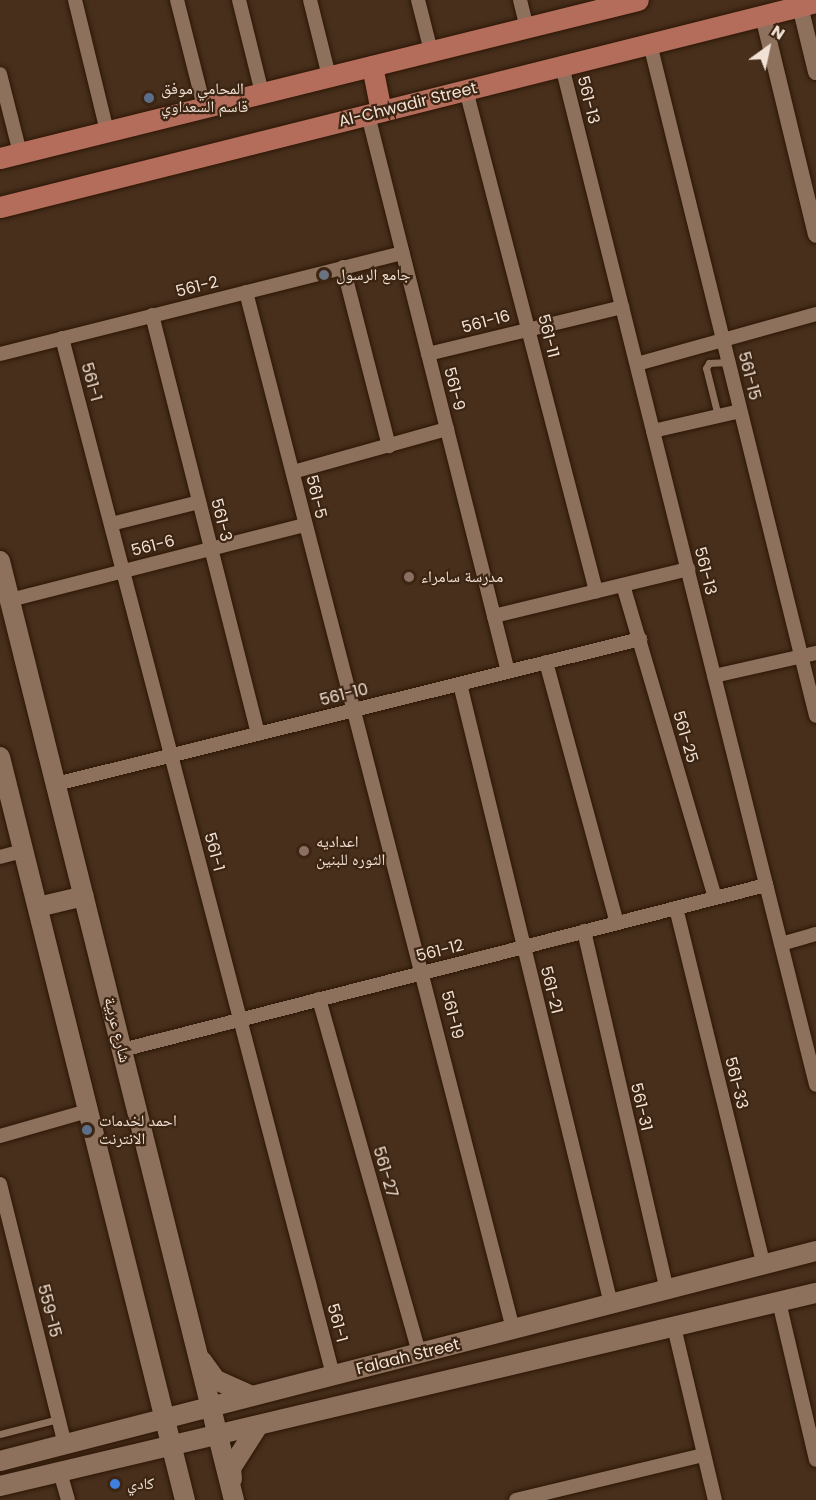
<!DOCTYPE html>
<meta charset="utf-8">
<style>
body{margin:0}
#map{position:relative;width:816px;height:1500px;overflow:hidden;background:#472f1c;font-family:Poppins,"Noto Naskh Arabic",sans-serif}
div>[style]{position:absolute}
.roads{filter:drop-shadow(0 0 2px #2c1605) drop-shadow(0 0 2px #2c1605)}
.service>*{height:7px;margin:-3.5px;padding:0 3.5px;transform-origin:3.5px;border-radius:3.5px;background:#8d715d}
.minor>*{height:14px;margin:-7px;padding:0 7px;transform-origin:7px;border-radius:7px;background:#8d715d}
.tertiary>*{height:16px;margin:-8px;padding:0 8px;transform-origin:8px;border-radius:8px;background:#8d715d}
.secondary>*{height:20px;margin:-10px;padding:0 10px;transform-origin:10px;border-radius:10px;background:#8d715d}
.primary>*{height:21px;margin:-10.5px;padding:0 10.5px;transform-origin:10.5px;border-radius:10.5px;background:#b56d5b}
.dots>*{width:16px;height:16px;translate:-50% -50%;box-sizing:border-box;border:3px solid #3c2512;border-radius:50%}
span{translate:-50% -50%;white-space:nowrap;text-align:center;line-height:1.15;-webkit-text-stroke:4.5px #3c2512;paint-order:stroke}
.poi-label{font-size:16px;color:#f2e2d6}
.left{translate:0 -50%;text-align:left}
.street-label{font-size:16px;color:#f2e2d6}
.north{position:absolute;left:738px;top:18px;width:60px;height:60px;-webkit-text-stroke:4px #3c2512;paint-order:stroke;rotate:33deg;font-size:16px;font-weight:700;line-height:24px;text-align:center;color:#f2e2d6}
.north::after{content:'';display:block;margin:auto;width:21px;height:27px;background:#f2e2d6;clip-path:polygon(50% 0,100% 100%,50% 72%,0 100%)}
</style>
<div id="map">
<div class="roads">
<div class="service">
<div style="left:718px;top:416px;width:49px;rotate:-104deg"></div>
<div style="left:706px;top:368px;width:6px;rotate:-59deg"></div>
<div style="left:709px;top:363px;width:19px;rotate:-3deg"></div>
<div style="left:0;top:1434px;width:60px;rotate:-14.5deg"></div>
</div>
<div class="minor">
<div style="left:75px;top:0;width:135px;rotate:76.3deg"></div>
<div style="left:177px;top:0;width:110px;rotate:75.8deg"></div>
<div style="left:239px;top:0;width:96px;rotate:76.1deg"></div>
<div style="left:310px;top:0;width:78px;rotate:76deg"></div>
<div style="left:418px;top:0;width:53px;rotate:75.7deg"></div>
<div style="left:520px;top:0;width:29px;rotate:76deg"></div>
<div style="left:650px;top:44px;width:692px;rotate:76.12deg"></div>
<div style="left:562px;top:66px;width:1050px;rotate:76deg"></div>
<div style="left:0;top:74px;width:81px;rotate:75.8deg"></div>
<div style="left:466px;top:90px;width:518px;rotate:75.45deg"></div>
<div style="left:368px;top:115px;width:574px;rotate:75.89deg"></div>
<div style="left:343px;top:267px;width:185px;rotate:75.6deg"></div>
<div style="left:246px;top:292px;width:1071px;rotate:75.56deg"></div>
<div style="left:152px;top:315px;width:432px;rotate:75.8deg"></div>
<div style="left:62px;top:338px;width:1072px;rotate:75.35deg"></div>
<div style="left:0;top:354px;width:415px;rotate:-14.1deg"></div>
<div style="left:428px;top:354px;width:200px;rotate:-13.6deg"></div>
<div style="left:637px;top:364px;width:186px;rotate:-15.6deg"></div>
<div style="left:653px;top:431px;width:89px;rotate:-12.9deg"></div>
<div style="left:293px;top:472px;width:160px;rotate:-15.6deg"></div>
<div style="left:111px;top:524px;width:91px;rotate:-14deg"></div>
<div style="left:623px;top:585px;width:326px;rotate:73.6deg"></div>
<div style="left:10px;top:600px;width:304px;rotate:-14.3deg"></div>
<div style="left:494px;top:616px;width:200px;rotate:-13.6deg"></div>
<div style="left:546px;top:662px;width:270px;rotate:74.8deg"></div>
<div style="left:714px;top:676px;width:105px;rotate:-12.7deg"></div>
<div style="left:460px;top:684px;width:638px;rotate:76.31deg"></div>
<div style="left:56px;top:784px;width:602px;rotate:-13.94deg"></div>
<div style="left:0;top:857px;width:24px;rotate:-15deg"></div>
<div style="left:676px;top:908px;width:369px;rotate:76.2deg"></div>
<div style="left:584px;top:931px;width:368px;rotate:77deg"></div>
<div style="left:781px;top:944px;width:36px;rotate:-16deg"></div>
<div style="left:319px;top:999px;width:370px;rotate:74.2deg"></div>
<div style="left:122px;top:1050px;width:665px;rotate:-14.37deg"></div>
<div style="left:0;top:1136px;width:91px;rotate:-15.9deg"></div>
<div style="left:0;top:1184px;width:269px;rotate:76deg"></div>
<div style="left:779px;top:1302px;width:162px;rotate:76.8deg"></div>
<div style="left:674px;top:1327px;width:178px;rotate:76.7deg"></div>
<div style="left:60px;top:1472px;width:29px;rotate:74deg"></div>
<div style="left:516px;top:1500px;width:193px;rotate:-13.5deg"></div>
</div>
<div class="tertiary">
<div style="left:800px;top:6px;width:68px;rotate:76.4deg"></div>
<div style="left:763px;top:16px;width:225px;rotate:76.4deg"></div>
</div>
<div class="secondary">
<div style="left:0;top:561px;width:968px;rotate:76.01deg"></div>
<div style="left:0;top:757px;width:766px;rotate:76.02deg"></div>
<div style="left:38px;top:907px;width:47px;rotate:-13.4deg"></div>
<div style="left:202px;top:1361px;width:24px;rotate:54deg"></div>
<div style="left:216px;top:1380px;width:39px;rotate:24deg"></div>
<div style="left:0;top:1461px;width:843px;rotate:-14.43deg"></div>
<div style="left:232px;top:1479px;width:11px;rotate:-95deg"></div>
<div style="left:231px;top:1468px;width:50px;rotate:-57.3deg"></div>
<div style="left:0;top:1486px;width:839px;rotate:-13.31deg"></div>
</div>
<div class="primary">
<div style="left:372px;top:66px;width:46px;rotate:78.7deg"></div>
<div style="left:0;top:158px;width:657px;rotate:-13.91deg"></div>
<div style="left:0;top:207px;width:841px;rotate:-14.1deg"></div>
</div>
</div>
<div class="dots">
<div style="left:149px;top:98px;background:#5c6f8a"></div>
<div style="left:324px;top:275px;background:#6b7280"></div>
<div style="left:409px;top:577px;background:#8d6e63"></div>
<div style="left:304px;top:851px;background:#8d6e63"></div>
<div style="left:87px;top:1130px;background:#5c6f8a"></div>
<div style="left:115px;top:1484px;background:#3f7fe0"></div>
</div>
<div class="poi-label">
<span class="left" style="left:161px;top:98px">المحامي موفق<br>قاسم السعداوي</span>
<span class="left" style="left:336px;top:275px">جامع الرسول</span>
<span class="left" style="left:421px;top:577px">مدرسة سامراء</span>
<span class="left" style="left:316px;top:851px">اعداديه<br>الثوره للبنين</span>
<span class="left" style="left:99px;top:1130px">احمد لخدمات<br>الانترنت</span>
<span class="left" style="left:127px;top:1484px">كادي</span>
</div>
<div class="street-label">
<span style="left:588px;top:100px;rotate:76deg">561-13</span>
<span style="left:408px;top:105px;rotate:-14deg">Al-Chwadir Street</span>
<span style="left:197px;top:287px;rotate:-14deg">561-2</span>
<span style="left:486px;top:322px;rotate:-15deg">561-16</span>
<span style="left:548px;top:336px;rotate:76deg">561-11</span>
<span style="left:749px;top:376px;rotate:76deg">561-15</span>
<span style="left:91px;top:382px;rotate:75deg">561-1</span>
<span style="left:454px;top:389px;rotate:76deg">561-9</span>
<span style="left:316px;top:497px;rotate:77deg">561-5</span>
<span style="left:221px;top:520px;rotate:76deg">561-3</span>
<span style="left:153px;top:546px;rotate:-14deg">561-6</span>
<span style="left:705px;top:571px;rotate:76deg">561-13</span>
<span style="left:344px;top:695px;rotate:-14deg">561-10</span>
<span style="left:685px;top:737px;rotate:74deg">561-25</span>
<span style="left:214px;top:852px;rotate:75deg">561-1</span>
<span style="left:440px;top:951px;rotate:-14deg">561-12</span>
<span style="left:551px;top:990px;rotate:76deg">561-21</span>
<span style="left:452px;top:1015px;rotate:76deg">561-19</span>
<span style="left:117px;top:1030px;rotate:76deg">شارع عربية</span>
<span style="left:736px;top:1083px;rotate:76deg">561-33</span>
<span style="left:641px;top:1107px;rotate:77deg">561-31</span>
<span style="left:385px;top:1172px;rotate:74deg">561-27</span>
<span style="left:49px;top:1311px;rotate:76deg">559-15</span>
<span style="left:337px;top:1323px;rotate:75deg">561-1</span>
<span style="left:408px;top:1357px;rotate:-14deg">Falaah Street</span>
</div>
<div class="north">N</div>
</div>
